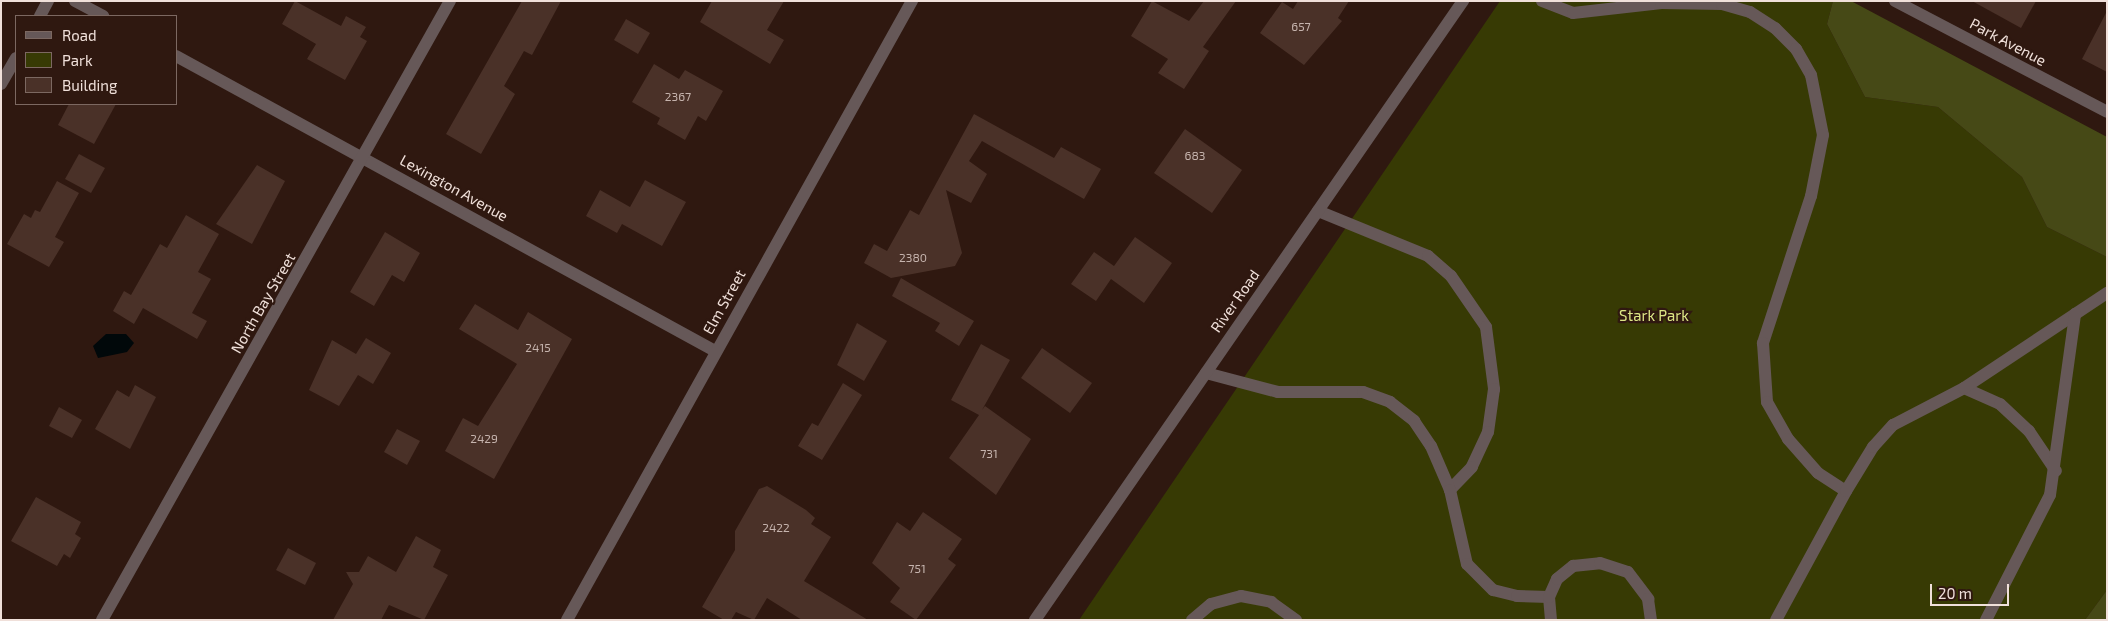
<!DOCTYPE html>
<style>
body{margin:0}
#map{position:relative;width:2108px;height:621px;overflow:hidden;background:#2f1810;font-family:"Exo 2",sans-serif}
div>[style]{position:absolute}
.green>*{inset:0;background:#373a04}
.forest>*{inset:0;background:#464916}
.water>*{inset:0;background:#01080a}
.building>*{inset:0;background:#4a3128}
.service>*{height:12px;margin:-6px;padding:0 6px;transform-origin:6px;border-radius:6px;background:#665858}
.minor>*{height:12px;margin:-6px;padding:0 6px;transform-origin:6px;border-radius:6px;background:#665858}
.tertiary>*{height:12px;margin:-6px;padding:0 6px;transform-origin:6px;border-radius:6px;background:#665858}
span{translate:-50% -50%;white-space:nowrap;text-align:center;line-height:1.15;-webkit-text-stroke:4.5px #2f1810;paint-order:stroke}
.number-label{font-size:12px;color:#c6b4ae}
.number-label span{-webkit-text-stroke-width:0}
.street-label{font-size:15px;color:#f0e0da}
.park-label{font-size:15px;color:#dce585}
.frame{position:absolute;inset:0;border:2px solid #f0e0da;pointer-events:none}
.legend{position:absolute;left:15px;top:15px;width:162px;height:90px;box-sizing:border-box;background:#2f1810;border:1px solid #7c6861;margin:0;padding:6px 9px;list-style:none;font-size:15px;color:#f0e0da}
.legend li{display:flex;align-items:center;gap:10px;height:25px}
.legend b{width:25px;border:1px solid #7c6861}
.scale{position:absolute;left:1930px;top:584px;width:79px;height:22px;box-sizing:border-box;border:2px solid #f0e0da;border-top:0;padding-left:6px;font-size:15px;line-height:18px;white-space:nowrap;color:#f0e0da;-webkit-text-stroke:4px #2f1810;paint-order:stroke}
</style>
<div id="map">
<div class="green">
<div style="clip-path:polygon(1500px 1px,1833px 1px,1827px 24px,1865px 97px,1938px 107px,2022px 177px,2047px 227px,2107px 257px,2107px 590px,2085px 620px,1079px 620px)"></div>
</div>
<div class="forest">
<div style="clip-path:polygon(1833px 1px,1851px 1px,2107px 137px,2107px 257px,2047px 227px,2022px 177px,1938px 107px,1865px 97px,1827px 24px)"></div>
<div style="clip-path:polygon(2107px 590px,2107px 620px,2085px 620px)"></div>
</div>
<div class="water">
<div style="clip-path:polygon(106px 334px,126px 334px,134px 343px,127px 352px,98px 358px,93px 346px)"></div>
</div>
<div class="building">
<div style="clip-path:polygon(295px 1px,341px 26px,346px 16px,366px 27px,360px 37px,367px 41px,345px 80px,307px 59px,316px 44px,282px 24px)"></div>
<div style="clip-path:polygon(522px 1px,561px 1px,532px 55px,524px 51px,504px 86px,515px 94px,481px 154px,446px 134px)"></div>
<div style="clip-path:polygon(712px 1px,784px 1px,767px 30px,784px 40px,770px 64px,700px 22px)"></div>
<div style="clip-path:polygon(1152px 1px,1189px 21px,1204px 1px,1236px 1px,1203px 47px,1209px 51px,1184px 89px,1158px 73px,1168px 59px,1131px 36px)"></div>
<div style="clip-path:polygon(1298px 1px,1349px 1px,1338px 18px,1342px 21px,1304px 65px,1260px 33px,1282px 2px,1293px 9px)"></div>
<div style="clip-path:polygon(1972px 1px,2036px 1px,2021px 28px)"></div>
<div style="clip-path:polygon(2107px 11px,2107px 72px,2082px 59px)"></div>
<div style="clip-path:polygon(626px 19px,650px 33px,638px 54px,614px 40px)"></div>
<div style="clip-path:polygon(654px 64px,679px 79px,685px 70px,723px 91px,706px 121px,698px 116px,685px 140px,657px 124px,660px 118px,632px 102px)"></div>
<div style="clip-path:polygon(69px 104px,116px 104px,94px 144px,58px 125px)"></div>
<div style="clip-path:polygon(974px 114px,1054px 158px,1061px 147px,1101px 169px,1084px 199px,982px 141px,969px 161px,987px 174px,971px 203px,946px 190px,962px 253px,955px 266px,891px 278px,864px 263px,874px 244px,887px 251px,910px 210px,919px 215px)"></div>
<div style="clip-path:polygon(1185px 129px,1242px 170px,1212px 213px,1154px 173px)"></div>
<div style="clip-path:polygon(79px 154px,105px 168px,91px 193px,65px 179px)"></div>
<div style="clip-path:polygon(257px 165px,285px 181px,252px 244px,216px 224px)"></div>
<div style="clip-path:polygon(645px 180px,686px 202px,662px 246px,622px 224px,617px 233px,586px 216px,600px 190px,630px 207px)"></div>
<div style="clip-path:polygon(57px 181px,79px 193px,55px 237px,64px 242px,49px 267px,7px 244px,24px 214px,31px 218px,35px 210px,40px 212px)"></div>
<div style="clip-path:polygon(186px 215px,219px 234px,198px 272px,211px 279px,192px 313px,207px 321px,197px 339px,143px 308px,134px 324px,113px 311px,124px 291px,131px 295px,160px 244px,167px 248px)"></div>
<div style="clip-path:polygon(385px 232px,420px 253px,404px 282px,392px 275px,374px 306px,350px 292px)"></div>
<div style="clip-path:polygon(1135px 237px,1172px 263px,1144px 303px,1111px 279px,1096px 301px,1071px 284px,1094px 252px,1114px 266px)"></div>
<div style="clip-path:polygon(901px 278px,974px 321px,959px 346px,935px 331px,940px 323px,892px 296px)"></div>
<div style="clip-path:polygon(475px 304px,518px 330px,528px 312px,572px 339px,494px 479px,445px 451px,463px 418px,478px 426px,517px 364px,459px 329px)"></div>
<div style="clip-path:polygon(857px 323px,887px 341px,864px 381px,837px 365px)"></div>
<div style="clip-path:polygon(366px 338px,391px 353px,373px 384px,358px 375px,339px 406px,309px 390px,332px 340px,356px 354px)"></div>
<div style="clip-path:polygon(981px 344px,1010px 360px,982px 410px,985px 406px,1031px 439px,996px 495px,949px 458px,979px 415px,951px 400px)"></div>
<div style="clip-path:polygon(1042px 348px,1092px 383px,1070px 413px,1021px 378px)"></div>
<div style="clip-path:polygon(843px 383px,862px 395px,822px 460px,798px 446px,812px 423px,818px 426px)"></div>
<div style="clip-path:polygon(135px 385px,156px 397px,130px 449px,95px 429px,117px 390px,129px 397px)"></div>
<div style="clip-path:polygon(59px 407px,82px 420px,72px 438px,49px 426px)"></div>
<div style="clip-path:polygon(397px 429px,420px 441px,407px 465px,384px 452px)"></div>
<div style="clip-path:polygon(767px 486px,806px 510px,815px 518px,811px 524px,831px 537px,804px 581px,868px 620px,802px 620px,767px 598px,754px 620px,736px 612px,731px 620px,724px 620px,702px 607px,735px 550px,735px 531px,759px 489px)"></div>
<div style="clip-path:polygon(36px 497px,81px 522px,75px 534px,81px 538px,70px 558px,64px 554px,57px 566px,11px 541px)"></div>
<div style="clip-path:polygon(923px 512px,962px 539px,948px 559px,956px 565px,916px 620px,890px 602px,900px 588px,872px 563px,897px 522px,910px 531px)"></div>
<div style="clip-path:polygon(416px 536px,441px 550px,433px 567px,448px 575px,424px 620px,389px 605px,381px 620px,333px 620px,353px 584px,346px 572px,359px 572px,368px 556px,396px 572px)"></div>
<div style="clip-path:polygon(288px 548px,316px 563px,305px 585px,276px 570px)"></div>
</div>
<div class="service">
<div style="left:1542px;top:1px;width:33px;rotate:21deg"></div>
<div style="left:1573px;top:13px;width:89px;rotate:-6.5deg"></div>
<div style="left:1661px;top:3px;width:61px;rotate:0.9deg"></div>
<div style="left:1722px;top:4px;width:29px;rotate:16deg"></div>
<div style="left:1750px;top:12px;width:30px;rotate:33deg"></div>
<div style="left:1775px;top:28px;width:30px;rotate:45deg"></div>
<div style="left:1796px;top:49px;width:30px;rotate:60deg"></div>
<div style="left:1811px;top:75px;width:61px;rotate:78.7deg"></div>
<div style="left:1823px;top:135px;width:62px;rotate:101.1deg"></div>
<div style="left:1811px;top:196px;width:155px;rotate:108.1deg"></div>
<div style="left:1763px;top:343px;width:59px;rotate:86.1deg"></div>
<div style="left:1767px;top:402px;width:43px;rotate:60.4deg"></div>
<div style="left:1788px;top:439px;width:45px;rotate:48.6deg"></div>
<div style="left:1818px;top:473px;width:33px;rotate:33deg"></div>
<div style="left:1318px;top:211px;width:119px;rotate:22.2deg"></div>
<div style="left:1428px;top:256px;width:30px;rotate:41deg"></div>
<div style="left:1451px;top:276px;width:62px;rotate:55.5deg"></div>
<div style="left:1486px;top:327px;width:63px;rotate:82.6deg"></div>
<div style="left:1494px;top:389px;width:43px;rotate:97.9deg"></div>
<div style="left:1488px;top:432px;width:38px;rotate:115deg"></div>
<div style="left:1472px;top:467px;width:32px;rotate:134deg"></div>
<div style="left:1206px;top:373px;width:74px;rotate:14.8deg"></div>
<div style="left:1278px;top:392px;width:85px"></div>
<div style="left:1363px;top:392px;width:29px;rotate:20deg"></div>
<div style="left:1390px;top:402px;width:31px;rotate:38deg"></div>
<div style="left:1414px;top:421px;width:30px;rotate:56deg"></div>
<div style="left:1431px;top:446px;width:48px;rotate:66.6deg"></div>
<div style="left:1450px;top:490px;width:76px;rotate:77.1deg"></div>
<div style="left:1467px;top:564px;width:37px;rotate:45deg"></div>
<div style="left:1493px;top:590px;width:25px;rotate:14deg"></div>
<div style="left:1517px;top:596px;width:32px;rotate:2deg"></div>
<div style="left:1964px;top:388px;width:39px;rotate:24deg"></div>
<div style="left:2000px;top:404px;width:40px;rotate:43deg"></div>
<div style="left:2029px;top:431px;width:48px;rotate:56deg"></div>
<div style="left:1192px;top:620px;width:25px;rotate:-40deg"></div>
<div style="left:1211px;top:604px;width:31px;rotate:-15deg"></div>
<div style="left:1241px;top:596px;width:31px;rotate:11deg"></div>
<div style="left:1271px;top:602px;width:31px;rotate:36deg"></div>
<div style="left:1551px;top:620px;width:23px;rotate:-95deg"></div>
<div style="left:1549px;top:597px;width:20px;rotate:-66deg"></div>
<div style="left:1557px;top:579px;width:21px;rotate:-39deg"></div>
<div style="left:1573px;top:566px;width:27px;rotate:-6deg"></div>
<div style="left:1600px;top:563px;width:29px;rotate:18deg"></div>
<div style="left:1628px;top:572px;width:34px;rotate:53deg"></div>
<div style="left:1648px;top:599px;width:21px;rotate:82deg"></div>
<div style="left:1776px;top:620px;width:147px;rotate:-61.5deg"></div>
<div style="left:1846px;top:491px;width:52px;rotate:-58.5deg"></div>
<div style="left:1873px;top:447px;width:30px;rotate:-48deg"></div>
<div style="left:1893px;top:425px;width:80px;rotate:-27.5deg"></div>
<div style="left:1964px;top:388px;width:172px;rotate:-33.6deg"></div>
<div style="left:1986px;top:620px;width:140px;rotate:-62.9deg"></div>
<div style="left:2050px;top:495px;width:183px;rotate:-82.1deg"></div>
</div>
<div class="minor">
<div style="left:75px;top:1px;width:32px;rotate:28deg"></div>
<div style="left:1895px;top:1px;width:239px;rotate:27.6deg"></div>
<div style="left:40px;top:16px;width:17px;rotate:-62deg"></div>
<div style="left:176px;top:56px;width:614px;rotate:28.69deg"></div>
<div style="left:1px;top:84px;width:30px;rotate:-60deg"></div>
<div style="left:102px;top:620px;width:710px;rotate:-60.66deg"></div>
<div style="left:567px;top:620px;width:709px;rotate:-60.87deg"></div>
</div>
<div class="tertiary">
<div style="left:1035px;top:620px;width:753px;rotate:-55.34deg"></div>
</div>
<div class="number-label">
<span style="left:1301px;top:27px">657</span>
<span style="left:678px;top:97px">2367</span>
<span style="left:1195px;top:156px">683</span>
<span style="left:913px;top:258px">2380</span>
<span style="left:538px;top:348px">2415</span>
<span style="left:484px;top:439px">2429</span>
<span style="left:989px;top:454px">731</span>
<span style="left:776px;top:528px">2422</span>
<span style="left:917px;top:569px">751</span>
</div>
<div class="street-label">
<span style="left:2008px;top:42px;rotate:28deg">Park Avenue</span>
<span style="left:454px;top:188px;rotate:29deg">Lexington Avenue</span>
<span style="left:1235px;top:301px;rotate:-55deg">River Road</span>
<span style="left:724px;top:302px;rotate:-61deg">Elm Street</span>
<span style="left:263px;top:303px;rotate:-60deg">North Bay Street</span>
</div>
<div class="park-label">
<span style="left:1654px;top:316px">Stark Park</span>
</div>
<div class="frame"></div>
<ul class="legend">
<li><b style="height:6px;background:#665858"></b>Road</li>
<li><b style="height:14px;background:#373a04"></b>Park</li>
<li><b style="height:14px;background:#4a3128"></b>Building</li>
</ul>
<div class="scale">20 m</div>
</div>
